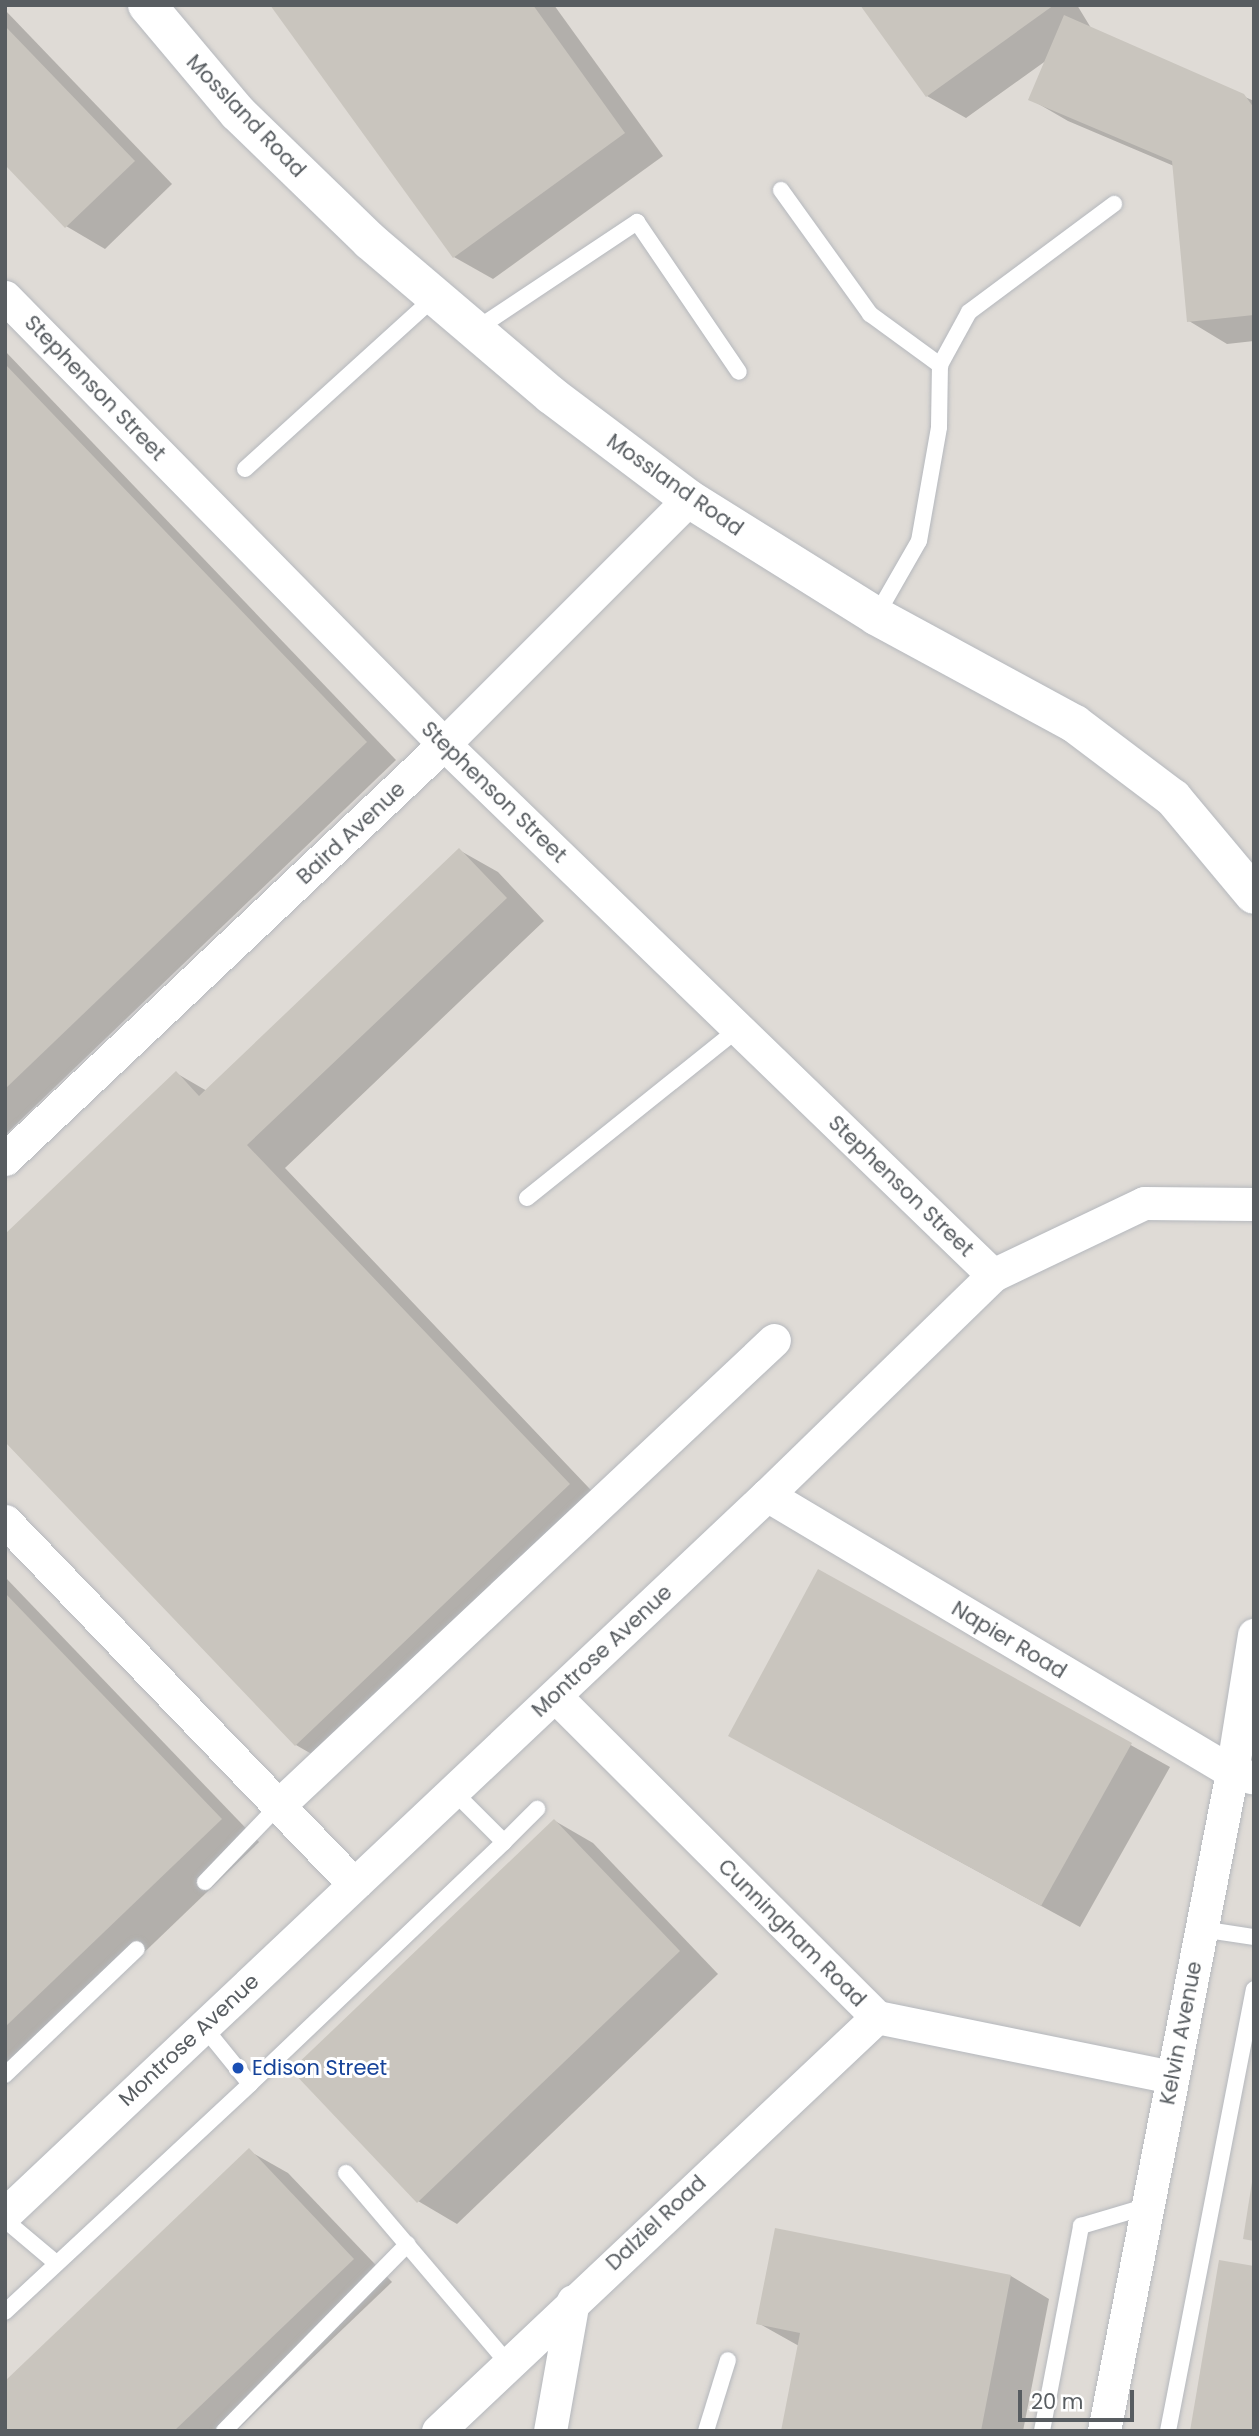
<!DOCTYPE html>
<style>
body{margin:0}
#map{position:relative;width:1259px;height:2436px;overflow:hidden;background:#ece8de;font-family:Poppins,sans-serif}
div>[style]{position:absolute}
.industrial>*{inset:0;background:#dfdbd6}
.shadow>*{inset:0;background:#0003}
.building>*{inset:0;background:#c9c5be}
.roads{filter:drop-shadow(0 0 2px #b5b8bd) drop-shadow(0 0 2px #b5b8bd)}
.service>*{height:16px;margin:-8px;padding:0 8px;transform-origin:8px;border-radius:8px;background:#fff}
.minor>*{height:33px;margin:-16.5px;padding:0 16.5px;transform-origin:16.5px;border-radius:16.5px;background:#fff}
.tertiary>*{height:38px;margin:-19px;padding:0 19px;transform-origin:19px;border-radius:19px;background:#fff}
.dots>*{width:19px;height:19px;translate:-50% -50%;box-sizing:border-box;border:4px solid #fff;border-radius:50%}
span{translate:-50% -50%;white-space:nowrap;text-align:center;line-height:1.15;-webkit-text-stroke:6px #fff;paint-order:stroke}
.street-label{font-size:21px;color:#585d61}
.transit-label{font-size:21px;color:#164399}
.left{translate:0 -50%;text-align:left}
.frame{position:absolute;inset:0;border:7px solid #585d61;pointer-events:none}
.scale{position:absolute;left:1018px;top:2390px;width:116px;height:32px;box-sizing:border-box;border:4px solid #585d61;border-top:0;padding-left:9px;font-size:21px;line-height:24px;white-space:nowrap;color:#585d61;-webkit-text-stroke:5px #fff;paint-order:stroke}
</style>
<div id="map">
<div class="industrial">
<div style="clip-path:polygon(5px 5px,1254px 5px,1254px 2431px,5px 2431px)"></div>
</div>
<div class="shadow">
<div style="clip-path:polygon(273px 5px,554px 5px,663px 156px,493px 279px,454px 257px)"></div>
<div style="clip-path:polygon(862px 5px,1077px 5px,1091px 28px,1254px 101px,1254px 341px,1227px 344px,1189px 321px,1174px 166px,1068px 121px,1030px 99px,1047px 60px,966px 118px,927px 96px)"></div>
<div style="clip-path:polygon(5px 10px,172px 184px,105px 249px,66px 226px,5px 163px)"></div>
<div style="clip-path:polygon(5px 351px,396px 760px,5px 1135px)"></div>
<div style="clip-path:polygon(459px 850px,498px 872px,544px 921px,285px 1168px,607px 1507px,334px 1767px,296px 1745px,176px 1073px,207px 1091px)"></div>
<div style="clip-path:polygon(819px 1571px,1170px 1767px,1080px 1927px,768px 1757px)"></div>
<div style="clip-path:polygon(5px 1577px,259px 1842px,5px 2086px)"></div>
<div style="clip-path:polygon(555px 1821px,593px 1843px,718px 1974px,457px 2224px,418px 2201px)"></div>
<div style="clip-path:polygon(249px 2151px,288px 2173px,392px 2282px,236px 2431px,5px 2431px)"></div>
<div style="clip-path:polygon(1011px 2276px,1049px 2299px,1023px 2431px,783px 2431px,799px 2346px,758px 2323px)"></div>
</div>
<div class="building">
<div style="clip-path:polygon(270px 5px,533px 5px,625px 133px,453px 258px)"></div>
<div style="clip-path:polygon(860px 5px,1054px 5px,926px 97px)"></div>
<div style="clip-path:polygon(1064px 15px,1244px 94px,1254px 108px,1254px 315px,1187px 322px,1172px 161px,1028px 100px)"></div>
<div style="clip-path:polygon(5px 26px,135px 161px,65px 228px,5px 165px)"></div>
<div style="clip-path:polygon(5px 364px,367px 742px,5px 1089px)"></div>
<div style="clip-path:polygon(459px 848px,507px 898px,247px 1145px,570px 1484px,295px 1746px,5px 1442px,5px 1234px,176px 1071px,199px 1096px)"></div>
<div style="clip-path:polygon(818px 1569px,1132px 1743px,1041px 1906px,728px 1736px)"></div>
<div style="clip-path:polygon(5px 1593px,222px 1819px,5px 2027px)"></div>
<div style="clip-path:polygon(554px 1819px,680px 1951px,417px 2203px,291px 2070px)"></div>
<div style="clip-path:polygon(249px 2148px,354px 2259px,174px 2431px,5px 2431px,5px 2381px)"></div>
<div style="clip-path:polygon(1252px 2182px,1254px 2182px,1254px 2241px,1243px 2239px)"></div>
<div style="clip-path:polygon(775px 2228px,1011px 2275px,981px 2431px,781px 2431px,800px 2333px,756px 2324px)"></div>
<div style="clip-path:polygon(1219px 2260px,1254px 2266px,1254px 2431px,1190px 2431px)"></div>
</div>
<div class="roads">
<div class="service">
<div style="left:781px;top:190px;width:153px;rotate:54.3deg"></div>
<div style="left:870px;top:314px;width:87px;rotate:36.1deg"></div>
<div style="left:475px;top:330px;width:195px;rotate:-33.7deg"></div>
<div style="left:637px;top:222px;width:181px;rotate:55.8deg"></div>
<div style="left:245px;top:469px;width:256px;rotate:-42.2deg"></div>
<div style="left:876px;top:616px;width:86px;rotate:-60.2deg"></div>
<div style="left:919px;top:541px;width:116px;rotate:-80deg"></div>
<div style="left:939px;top:427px;width:62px;rotate:-89.1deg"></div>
<div style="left:940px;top:365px;width:60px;rotate:-61.3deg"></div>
<div style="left:969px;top:312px;width:181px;rotate:-36.7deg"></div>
<div style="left:527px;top:1198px;width:270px;rotate:-38.7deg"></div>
<div style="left:504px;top:1842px;width:47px;rotate:-45deg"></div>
<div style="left:205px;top:1882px;width:107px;rotate:-46.1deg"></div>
<div style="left:1201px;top:1929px;width:54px;rotate:8.6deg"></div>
<div style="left:5px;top:2075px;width:182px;rotate:-43.7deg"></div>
<div style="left:250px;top:2084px;width:351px;rotate:-43.6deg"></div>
<div style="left:504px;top:1842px;width:72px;rotate:-135deg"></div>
<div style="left:346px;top:2173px;width:248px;rotate:49.6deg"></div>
<div style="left:5px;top:2220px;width:67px;rotate:40.1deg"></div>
<div style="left:5px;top:2312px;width:335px;rotate:-42.9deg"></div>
<div style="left:250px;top:2084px;width:75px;rotate:-129deg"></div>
<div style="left:224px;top:2431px;width:262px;rotate:-45.5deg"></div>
<div style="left:706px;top:2431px;width:74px;rotate:-72.8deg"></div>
<div style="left:1042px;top:2431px;width:209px;rotate:-79.2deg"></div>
<div style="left:1081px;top:2226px;width:70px;rotate:-16.6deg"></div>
<div style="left:1168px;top:2431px;width:450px;rotate:-79deg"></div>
</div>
<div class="minor">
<div style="left:5px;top:297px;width:627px;rotate:45.52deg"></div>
<div style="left:444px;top:744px;width:764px;rotate:44.05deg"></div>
<div style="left:5px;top:1159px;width:604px;rotate:-43.39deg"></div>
<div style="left:444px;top:744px;width:346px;rotate:-45deg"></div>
<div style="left:767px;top:1495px;width:541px;rotate:30.78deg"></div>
<div style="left:1232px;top:1772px;width:20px;rotate:15deg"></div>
<div style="left:5px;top:1521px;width:504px;rotate:46.13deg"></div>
<div style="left:555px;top:1696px;width:455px;rotate:44.9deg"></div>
<div style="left:877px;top:2017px;width:300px;rotate:11.5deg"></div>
<div style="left:279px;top:1805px;width:679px;rotate:-43.21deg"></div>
<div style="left:5px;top:2214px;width:1048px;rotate:-43.34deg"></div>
<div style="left:767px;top:1495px;width:315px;rotate:-44.2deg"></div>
<div style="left:993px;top:1275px;width:167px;rotate:-25.5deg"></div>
<div style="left:1144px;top:1203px;width:110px;rotate:0.5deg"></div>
<div style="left:438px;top:2431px;width:603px;rotate:-43.32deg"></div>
<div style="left:550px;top:2431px;width:132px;rotate:-80deg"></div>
<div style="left:1104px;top:2431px;width:671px;rotate:-79.01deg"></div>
<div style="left:1232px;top:1772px;width:139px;rotate:-80.9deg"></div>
</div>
<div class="tertiary">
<div style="left:147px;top:5px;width:141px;rotate:49.9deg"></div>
<div style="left:238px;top:113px;width:184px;rotate:44.1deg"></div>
<div style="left:370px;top:241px;width:238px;rotate:40.4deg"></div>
<div style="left:551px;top:395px;width:173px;rotate:37deg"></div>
<div style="left:689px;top:499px;width:221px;rotate:32deg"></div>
<div style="left:876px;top:616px;width:226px;rotate:28.5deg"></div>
<div style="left:1075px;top:724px;width:123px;rotate:37.1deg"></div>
<div style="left:1173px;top:798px;width:126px;rotate:50.1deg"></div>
</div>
</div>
<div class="dots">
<div style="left:238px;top:2068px;background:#1a4fb4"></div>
</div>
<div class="street-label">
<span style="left:246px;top:116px;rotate:46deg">Mossland Road</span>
<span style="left:95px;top:388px;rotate:46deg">Stephenson Street</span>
<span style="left:675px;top:485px;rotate:35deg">Mossland Road</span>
<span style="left:494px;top:792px;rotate:44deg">Stephenson Street</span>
<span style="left:351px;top:833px;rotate:-43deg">Baird Avenue</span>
<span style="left:901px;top:1186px;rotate:44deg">Stephenson Street</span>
<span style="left:1009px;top:1640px;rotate:31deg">Napier Road</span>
<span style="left:602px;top:1651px;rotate:-43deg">Montrose Avenue</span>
<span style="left:792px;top:1933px;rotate:45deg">Cunningham Road</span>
<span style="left:1181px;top:2033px;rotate:-79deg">Kelvin Avenue</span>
<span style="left:189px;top:2040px;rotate:-43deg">Montrose Avenue</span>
<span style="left:656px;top:2223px;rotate:-43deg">Dalziel Road</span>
</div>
<div class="transit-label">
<span class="left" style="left:252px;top:2068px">Edison Street</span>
</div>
<div class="frame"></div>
<div class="scale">20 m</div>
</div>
